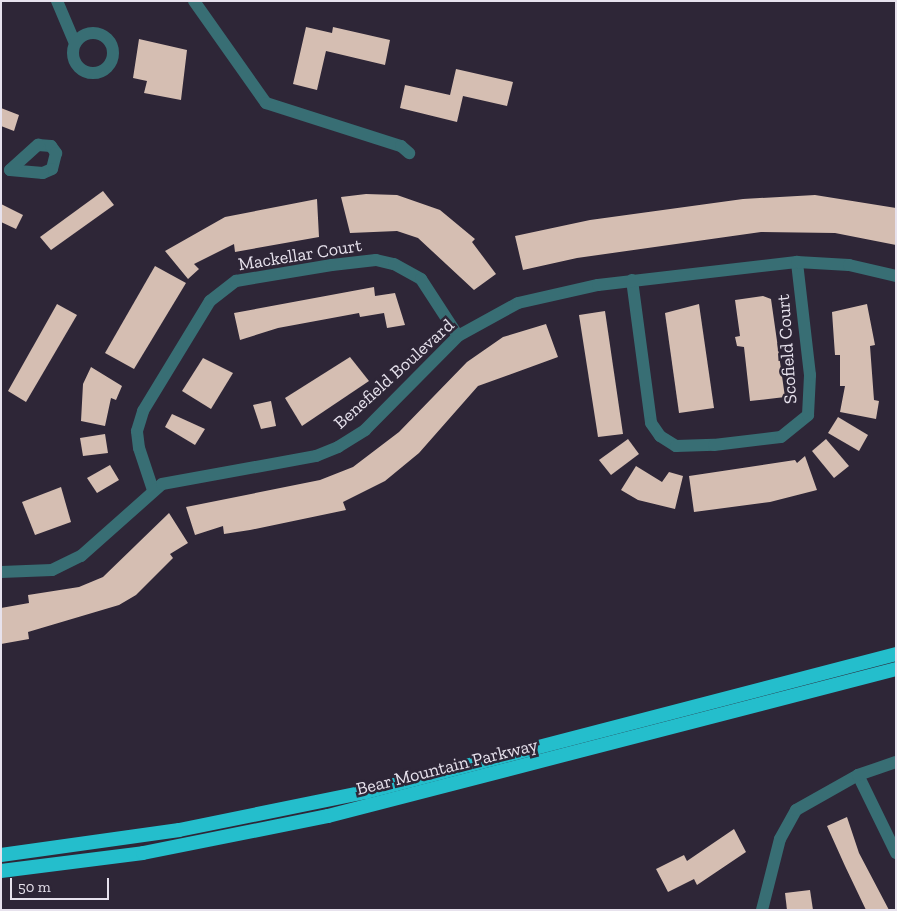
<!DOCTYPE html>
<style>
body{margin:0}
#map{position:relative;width:897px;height:911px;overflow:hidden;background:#2e2637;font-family:"Zilla Slab",serif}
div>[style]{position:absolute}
.building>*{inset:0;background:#d5beb2}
.minor>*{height:12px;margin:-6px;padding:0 6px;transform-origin:6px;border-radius:6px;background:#386e74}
.minor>.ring{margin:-6px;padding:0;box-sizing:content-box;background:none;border:12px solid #386e74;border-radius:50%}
.trunk>*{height:14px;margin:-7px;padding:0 7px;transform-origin:7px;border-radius:7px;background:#24becc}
span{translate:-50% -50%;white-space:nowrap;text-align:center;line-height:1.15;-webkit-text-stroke:5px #2e2637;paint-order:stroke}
.street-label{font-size:18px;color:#e7e2ed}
.frame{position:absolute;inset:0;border:2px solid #e7e2ed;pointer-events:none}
.scale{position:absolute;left:10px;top:878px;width:99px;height:22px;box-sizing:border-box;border:2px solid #e7e2ed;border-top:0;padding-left:6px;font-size:15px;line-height:18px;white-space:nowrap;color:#e7e2ed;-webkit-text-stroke:4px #2e2637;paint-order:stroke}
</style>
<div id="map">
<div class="building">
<div style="clip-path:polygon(306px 27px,332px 33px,333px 27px,390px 40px,385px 65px,326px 51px,317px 90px,293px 84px)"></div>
<div style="clip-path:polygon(139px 39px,187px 50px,181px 100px,144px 93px,147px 81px,133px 78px)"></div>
<div style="clip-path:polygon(456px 69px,513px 82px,507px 106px,463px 96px,457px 122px,400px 108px,405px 85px,450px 95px)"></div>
<div style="clip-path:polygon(1px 108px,19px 115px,14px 131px,1px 126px)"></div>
<div style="clip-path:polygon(103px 191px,114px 205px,51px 250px,40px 237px)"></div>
<div style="clip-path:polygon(366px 194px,397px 195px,440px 210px,475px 239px,472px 242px,496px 274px,474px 290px,418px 238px,397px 231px,350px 233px,341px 197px)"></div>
<div style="clip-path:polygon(815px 195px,896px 208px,896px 245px,835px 233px,761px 232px,577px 258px,523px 270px,515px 236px,590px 220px,743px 199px)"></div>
<div style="clip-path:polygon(317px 199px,319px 237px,235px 252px,234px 244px,194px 264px,199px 269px,188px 279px,165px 251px,225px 217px)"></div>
<div style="clip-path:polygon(1px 204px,23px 215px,16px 229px,1px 222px)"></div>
<div style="clip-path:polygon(155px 266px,186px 283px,134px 369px,105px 353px)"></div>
<div style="clip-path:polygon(374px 287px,375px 296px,395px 293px,405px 325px,387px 328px,384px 313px,360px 317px,359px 313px,278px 328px,240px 340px,234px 313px)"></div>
<div style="clip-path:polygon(763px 296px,771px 299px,785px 397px,750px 401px,744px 347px,737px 346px,735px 337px,740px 336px,735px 300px)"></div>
<div style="clip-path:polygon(57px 304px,77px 315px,26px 402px,8px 391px)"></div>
<div style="clip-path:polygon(699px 304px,714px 408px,679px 413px,665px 313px)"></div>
<div style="clip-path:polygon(867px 304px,875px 345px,870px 346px,874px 400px,879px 401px,876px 419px,840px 412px,845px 386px,840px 386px,840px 355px,835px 355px,834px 341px,832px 312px)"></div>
<div style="clip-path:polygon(605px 311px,623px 434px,598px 437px,579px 315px)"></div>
<div style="clip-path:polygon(546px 324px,558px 357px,478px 386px,419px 453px,385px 481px,343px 502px,346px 510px,250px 530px,224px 534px,223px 526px,195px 535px,186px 507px,320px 480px,353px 467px,399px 432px,467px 362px,503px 337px)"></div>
<div style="clip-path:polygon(350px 357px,369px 381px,302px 426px,285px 398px)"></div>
<div style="clip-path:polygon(203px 358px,233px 373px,211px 409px,182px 391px)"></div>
<div style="clip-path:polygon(91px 367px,122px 386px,116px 400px,111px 398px,105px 426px,81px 421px,83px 384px)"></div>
<div style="clip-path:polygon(271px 401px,276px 426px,261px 429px,253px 405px)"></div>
<div style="clip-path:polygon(172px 414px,205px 429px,195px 445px,165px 427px)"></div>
<div style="clip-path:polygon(838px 417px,868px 435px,859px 451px,828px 433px)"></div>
<div style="clip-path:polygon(105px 434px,108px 453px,83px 456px,80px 438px)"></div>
<div style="clip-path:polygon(628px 439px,639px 454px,611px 475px,599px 460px)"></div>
<div style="clip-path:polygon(826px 439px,849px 466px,834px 478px,812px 451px)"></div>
<div style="clip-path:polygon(805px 456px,817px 490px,770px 502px,694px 512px,689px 476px,795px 460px,797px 463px)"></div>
<div style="clip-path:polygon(110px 465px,119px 480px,97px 493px,87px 478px)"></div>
<div style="clip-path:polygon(636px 466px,662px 482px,669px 472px,683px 476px,675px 509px,638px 500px,621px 490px)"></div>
<div style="clip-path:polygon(61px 487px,71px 522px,35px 535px,22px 502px)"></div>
<div style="clip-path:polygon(169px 513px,188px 543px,170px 554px,173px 558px,136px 595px,119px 605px,28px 632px,29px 639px,1px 644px,1px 608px,29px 603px,28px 595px,79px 587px,103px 577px)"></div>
<div style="clip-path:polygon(847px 817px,859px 853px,889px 910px,866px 910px,845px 866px,827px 826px)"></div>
<div style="clip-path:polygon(734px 829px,746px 852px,697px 885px,694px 879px,668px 892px,656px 869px,684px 855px,687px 861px)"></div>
<div style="clip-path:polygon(810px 890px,813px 910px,787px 910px,785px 893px)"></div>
</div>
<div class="minor">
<div style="left:57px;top:1px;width:43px;rotate:67deg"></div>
<div style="left:194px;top:1px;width:125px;rotate:54.8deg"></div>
<div style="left:266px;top:103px;width:142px;rotate:17.7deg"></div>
<div style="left:401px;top:146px;width:11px;rotate:41deg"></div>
<div class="ring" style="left:73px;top:33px;width:28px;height:28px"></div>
<div style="left:38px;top:145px;width:13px;rotate:4deg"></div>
<div style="left:51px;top:146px;width:9px;rotate:54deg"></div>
<div style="left:56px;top:153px;width:16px;rotate:104deg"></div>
<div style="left:52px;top:169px;width:10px;rotate:156deg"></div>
<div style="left:43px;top:173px;width:33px;rotate:-175deg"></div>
<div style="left:10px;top:170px;width:38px;rotate:-42deg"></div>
<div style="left:632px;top:280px;width:144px;rotate:82.4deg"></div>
<div style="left:651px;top:423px;width:16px;rotate:55deg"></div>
<div style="left:660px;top:436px;width:19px;rotate:32deg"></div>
<div style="left:676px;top:446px;width:38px;rotate:-2deg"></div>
<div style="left:714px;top:445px;width:67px;rotate:-6.8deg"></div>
<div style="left:781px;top:437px;width:35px;rotate:-39deg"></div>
<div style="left:808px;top:415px;width:40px;rotate:-87.1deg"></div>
<div style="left:810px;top:375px;width:114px;rotate:-96.6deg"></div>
<div style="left:153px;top:490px;width:44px;rotate:-108.4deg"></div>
<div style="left:139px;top:448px;width:17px;rotate:-97deg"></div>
<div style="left:137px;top:431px;width:21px;rotate:-73deg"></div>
<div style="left:143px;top:411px;width:129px;rotate:-58.7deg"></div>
<div style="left:210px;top:301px;width:33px;rotate:-38deg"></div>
<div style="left:236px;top:281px;width:97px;rotate:-9.5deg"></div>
<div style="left:332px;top:265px;width:44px;rotate:-6.5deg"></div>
<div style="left:376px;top:260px;width:18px;rotate:13deg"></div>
<div style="left:394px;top:264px;width:31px;rotate:29deg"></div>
<div style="left:421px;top:279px;width:68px;rotate:57deg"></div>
<div style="left:1px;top:572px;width:51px;rotate:-2.2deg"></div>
<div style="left:52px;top:570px;width:32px;rotate:-26deg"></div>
<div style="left:81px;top:556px;width:108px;rotate:-41.6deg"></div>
<div style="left:162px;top:484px;width:157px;rotate:-10.3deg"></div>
<div style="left:316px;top:456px;width:24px;rotate:-22deg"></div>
<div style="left:338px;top:447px;width:32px;rotate:-32deg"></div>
<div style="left:365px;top:430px;width:132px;rotate:-45.3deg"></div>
<div style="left:458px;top:336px;width:68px;rotate:-28.8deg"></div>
<div style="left:518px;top:303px;width:82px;rotate:-12.7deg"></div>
<div style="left:598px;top:285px;width:200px;rotate:-6.6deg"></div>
<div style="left:797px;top:262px;width:52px;rotate:3.3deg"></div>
<div style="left:849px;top:265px;width:48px;rotate:13.2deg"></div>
<div style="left:858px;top:775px;width:87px;rotate:64deg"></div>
<div style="left:762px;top:910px;width:73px;rotate:-75.8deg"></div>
<div style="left:780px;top:839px;width:33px;rotate:-61deg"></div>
<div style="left:796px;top:810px;width:71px;rotate:-29.4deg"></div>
<div style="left:858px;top:775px;width:40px;rotate:-18.9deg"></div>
</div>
<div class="trunk">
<div style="left:1px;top:855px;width:180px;rotate:-8deg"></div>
<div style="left:179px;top:830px;width:191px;rotate:-11.5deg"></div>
<div style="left:366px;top:792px;width:548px;rotate:-14.59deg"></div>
<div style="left:1px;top:871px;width:143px;rotate:-7.2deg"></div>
<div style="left:143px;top:853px;width:189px;rotate:-11.3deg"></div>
<div style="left:328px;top:816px;width:587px;rotate:-14.51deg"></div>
</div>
<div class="street-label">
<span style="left:300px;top:255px;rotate:-9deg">Mackellar Court</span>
<span style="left:787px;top:349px;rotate:-94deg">Scofield Court</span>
<span style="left:394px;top:374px;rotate:-42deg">Benefield Boulevard</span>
<span style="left:447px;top:767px;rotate:-14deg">Bear Mountain Parkway</span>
</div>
<div class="frame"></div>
<div class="scale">50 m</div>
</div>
